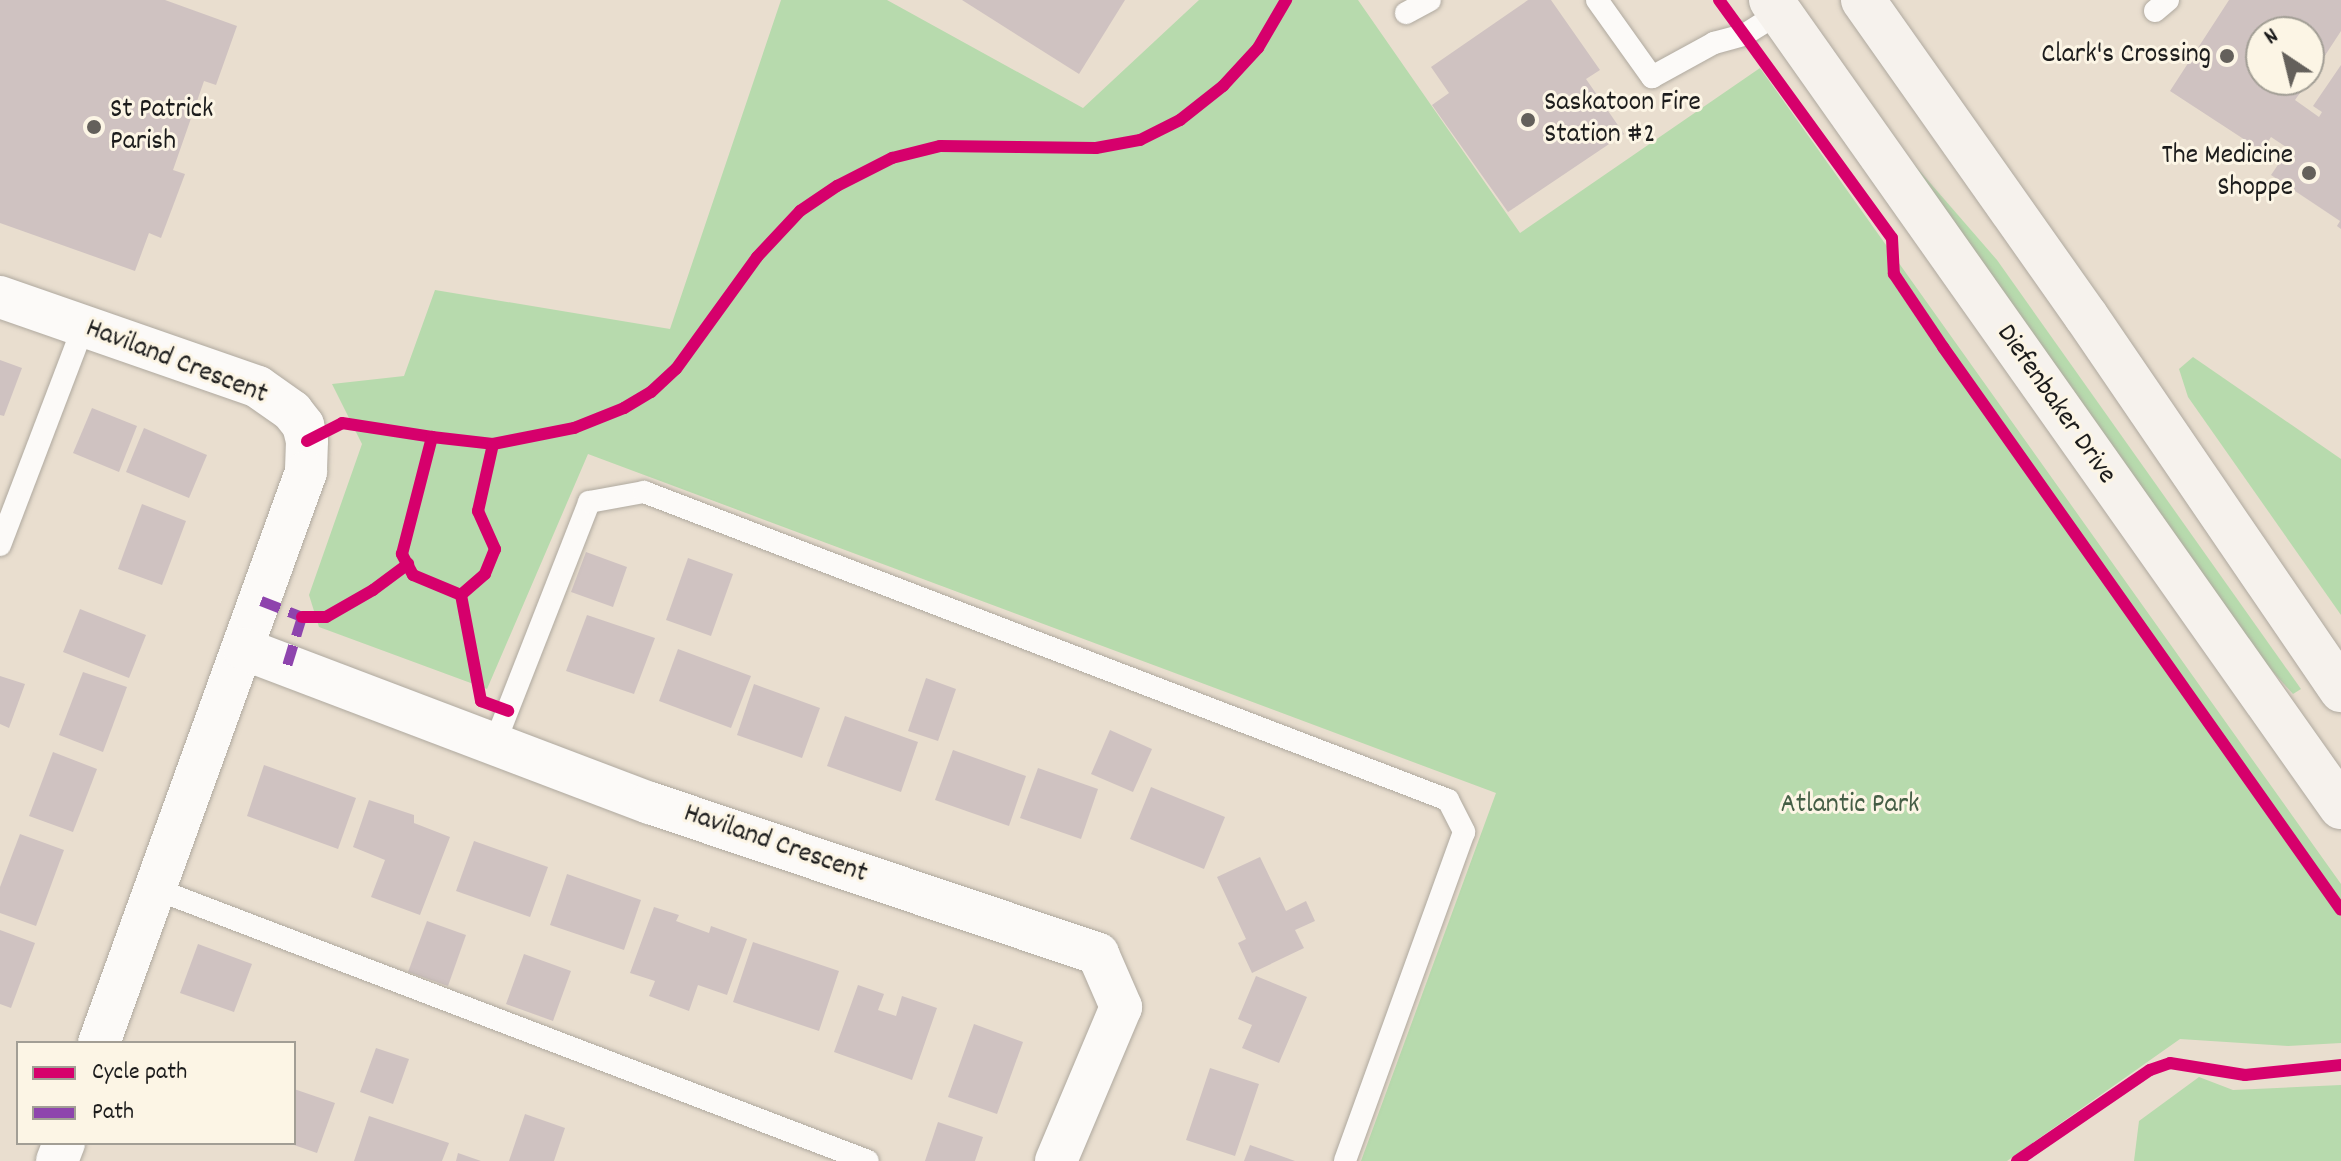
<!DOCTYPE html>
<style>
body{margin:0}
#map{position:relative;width:2341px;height:1161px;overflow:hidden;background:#e9decf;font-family:Dekko,sans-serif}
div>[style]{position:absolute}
.green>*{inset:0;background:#b7daad}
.building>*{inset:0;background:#cfc2c1}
.roads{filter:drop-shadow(0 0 2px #afa99f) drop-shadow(0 0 2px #afa99f)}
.service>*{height:22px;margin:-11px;padding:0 11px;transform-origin:11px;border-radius:11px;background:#fcfaf8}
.minor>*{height:42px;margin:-21px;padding:0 21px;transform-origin:21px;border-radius:21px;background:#fcfaf8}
.secondary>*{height:44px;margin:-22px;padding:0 22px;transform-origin:22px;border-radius:22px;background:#f6f2ed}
.quiet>*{height:10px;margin-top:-5px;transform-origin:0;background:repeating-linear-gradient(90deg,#8e44ad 0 20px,transparent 0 30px)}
.cycleway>*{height:12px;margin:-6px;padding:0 6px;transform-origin:6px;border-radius:6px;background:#d6006c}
.dots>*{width:22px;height:22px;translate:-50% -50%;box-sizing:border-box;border:4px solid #fcf5e5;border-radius:50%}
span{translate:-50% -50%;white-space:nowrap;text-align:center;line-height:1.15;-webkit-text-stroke:6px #fcf5e5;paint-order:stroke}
.poi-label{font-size:28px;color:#1c1c1c}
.right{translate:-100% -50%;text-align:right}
.left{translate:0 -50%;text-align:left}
.street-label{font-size:28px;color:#1c1c1c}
.park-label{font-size:28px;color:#445d45}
.legend{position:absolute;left:16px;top:1041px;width:280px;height:104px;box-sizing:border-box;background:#fcf5e5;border:2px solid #a29e95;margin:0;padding:10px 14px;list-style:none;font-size:24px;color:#1c1c1c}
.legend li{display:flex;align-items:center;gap:16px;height:40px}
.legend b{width:40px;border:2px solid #a29e95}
.north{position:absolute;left:2245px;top:16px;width:80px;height:80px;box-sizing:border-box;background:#fcf5e5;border:2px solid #a29e95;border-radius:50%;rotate:325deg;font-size:22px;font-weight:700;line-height:32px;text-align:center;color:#1c1c1c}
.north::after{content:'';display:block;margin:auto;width:28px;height:36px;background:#64605b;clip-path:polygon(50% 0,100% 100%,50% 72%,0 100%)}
</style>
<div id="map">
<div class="green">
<div style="clip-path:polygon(781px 0,887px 0,1083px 108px,1199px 0,1358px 0,1520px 233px,1760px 68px,2341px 884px,2341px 1043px,2288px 1046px,2180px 1039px,2007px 1161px,1361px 1161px,1496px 793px,588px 454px,487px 689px,319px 627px,309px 595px,362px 444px,332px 384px,404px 376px,435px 290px,670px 329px)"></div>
<div style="clip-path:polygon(1892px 139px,1997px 260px,2301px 689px,2293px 694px,2266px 664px)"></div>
<div style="clip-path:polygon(2193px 357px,2341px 459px,2341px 615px,2188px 397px,2179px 369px)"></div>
<div style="clip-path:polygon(2199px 1077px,2233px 1090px,2341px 1085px,2341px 1161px,2134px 1161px,2139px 1121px)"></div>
</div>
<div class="building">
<div style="clip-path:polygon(0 0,165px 0,237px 26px,216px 85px,204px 81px,173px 170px,185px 174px,161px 238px,149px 233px,135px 271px,0 223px)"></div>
<div style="clip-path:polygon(962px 0,1125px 0,1079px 74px)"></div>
<div style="clip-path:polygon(1528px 0,1551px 0,1600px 70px,1586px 79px,1624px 134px,1508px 212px,1432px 105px,1449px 93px,1431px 67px)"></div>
<div style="clip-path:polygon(2229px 0,2341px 0,2341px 31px,2309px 80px,2309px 32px,2261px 32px,2261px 80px,2309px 80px,2295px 100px,2319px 117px,2322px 112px,2313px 106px,2341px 65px,2341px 229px,2337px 226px,2340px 221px,2271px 175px,2284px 156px,2290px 160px,2295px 153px,2271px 137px,2262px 151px,2170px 91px)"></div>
<div style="clip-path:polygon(0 360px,22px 368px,4px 416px,0 415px)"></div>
<div style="clip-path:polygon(92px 408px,137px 426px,119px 472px,73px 453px)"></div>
<div style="clip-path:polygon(144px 428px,207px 455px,189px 498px,126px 472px)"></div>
<div style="clip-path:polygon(142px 504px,186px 521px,162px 585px,118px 569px)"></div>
<div style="clip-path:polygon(586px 552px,627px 567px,613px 607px,571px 592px)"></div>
<div style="clip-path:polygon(688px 558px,733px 574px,711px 636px,666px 620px)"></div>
<div style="clip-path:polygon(80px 609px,146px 635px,129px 678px,63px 652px)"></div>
<div style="clip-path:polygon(587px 615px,655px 638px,634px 694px,566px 671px)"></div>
<div style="clip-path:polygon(678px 649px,751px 676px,731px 728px,659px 701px)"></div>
<div style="clip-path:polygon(83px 672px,127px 687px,103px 752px,59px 735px)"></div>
<div style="clip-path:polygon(0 676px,25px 684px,9px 728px,0 724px)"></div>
<div style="clip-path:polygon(926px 678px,956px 689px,938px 741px,908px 731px)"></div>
<div style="clip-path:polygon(754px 684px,820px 708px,802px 758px,737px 735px)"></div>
<div style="clip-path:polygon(845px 716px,918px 742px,901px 792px,827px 766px)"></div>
<div style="clip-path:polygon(1110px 730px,1152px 749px,1133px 792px,1091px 774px)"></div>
<div style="clip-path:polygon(953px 750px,1026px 776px,1009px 826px,935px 800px)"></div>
<div style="clip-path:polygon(53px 752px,97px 769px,73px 832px,29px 816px)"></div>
<div style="clip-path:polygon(264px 765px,356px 798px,338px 849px,247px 816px)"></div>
<div style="clip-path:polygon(1038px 768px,1098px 789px,1081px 839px,1020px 818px)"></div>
<div style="clip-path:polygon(1151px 787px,1225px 817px,1204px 869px,1130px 839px)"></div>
<div style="clip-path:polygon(369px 800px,414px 815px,414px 823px,450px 837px,420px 915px,371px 897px,385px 860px,353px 847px)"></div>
<div style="clip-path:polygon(20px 834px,64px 850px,36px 926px,0 913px,0 887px)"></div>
<div style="clip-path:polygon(474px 841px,548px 867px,530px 917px,456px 891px)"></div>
<div style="clip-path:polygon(1260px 857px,1286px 911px,1306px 901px,1315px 921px,1295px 930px,1304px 948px,1252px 973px,1238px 943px,1246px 939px,1217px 877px)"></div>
<div style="clip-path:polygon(567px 874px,641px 900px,624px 950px,550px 925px)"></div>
<div style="clip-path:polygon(654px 907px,679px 915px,676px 921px,709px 933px,711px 926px,747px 939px,727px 995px,698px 985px,689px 1011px,649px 996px,655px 981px,630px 973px)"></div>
<div style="clip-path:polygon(427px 921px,466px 935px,448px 986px,408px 972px)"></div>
<div style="clip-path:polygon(0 930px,35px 943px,11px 1008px,0 1004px)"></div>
<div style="clip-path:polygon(753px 942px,839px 971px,819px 1031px,733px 1002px)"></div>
<div style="clip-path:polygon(198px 944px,252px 964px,234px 1012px,180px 993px)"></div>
<div style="clip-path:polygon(524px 954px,571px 971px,553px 1021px,506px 1004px)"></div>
<div style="clip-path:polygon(1256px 976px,1307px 997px,1279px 1063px,1242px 1048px,1252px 1025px,1238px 1019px)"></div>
<div style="clip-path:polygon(858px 985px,884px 994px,878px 1010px,896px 1016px,902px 996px,937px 1008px,912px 1080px,834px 1052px)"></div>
<div style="clip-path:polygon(974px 1024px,1023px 1042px,997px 1114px,948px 1097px)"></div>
<div style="clip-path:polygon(376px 1048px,409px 1059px,393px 1104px,360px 1092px)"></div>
<div style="clip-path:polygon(1210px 1068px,1259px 1084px,1235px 1156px,1186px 1140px)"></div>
<div style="clip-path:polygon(294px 1089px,335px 1103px,317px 1153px,294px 1145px)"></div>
<div style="clip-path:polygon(525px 1114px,565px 1128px,554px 1161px,509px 1161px)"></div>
<div style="clip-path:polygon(369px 1116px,449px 1143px,442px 1161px,354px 1161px)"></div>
<div style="clip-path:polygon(938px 1122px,983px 1137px,975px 1161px,925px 1161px)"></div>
<div style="clip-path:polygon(1250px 1145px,1295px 1161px,1244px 1161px)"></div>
<div style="clip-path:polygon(458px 1153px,481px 1161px,456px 1161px)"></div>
</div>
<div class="roads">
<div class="service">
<div style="left:1597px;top:0;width:95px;rotate:54.5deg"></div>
<div style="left:1652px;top:77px;width:71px;rotate:-28.7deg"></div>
<div style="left:1714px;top:43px;width:31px;rotate:-15deg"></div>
<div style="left:1744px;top:35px;width:51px;rotate:-32.1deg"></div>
<div style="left:2155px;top:11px;width:17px;rotate:-40deg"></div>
<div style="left:1406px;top:13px;width:27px;rotate:-28deg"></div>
<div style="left:0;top:545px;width:232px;rotate:-69.1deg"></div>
<div style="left:494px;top:745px;width:261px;rotate:-68.6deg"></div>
<div style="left:589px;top:502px;width:56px;rotate:-10.3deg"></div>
<div style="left:644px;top:492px;width:861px;rotate:20.96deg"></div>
<div style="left:1448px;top:800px;width:36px;rotate:63deg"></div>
<div style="left:1464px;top:832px;width:350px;rotate:109.9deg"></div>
<div style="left:153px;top:888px;width:765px;rotate:20.9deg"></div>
</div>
<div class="minor">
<div style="left:0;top:297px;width:273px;rotate:19.2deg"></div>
<div style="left:258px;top:387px;width:42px;rotate:35.2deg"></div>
<div style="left:292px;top:411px;width:18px;rotate:52deg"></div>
<div style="left:303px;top:425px;width:16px;rotate:76deg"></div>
<div style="left:307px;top:441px;width:31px;rotate:92deg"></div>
<div style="left:306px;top:472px;width:607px;rotate:109.93deg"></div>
<div style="left:244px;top:649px;width:434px;rotate:20.8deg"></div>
<div style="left:650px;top:803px;width:473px;rotate:18.6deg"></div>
<div style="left:1098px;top:954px;width:58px;rotate:66.5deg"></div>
<div style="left:1121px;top:1007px;width:167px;rotate:112.9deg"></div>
<div style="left:57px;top:1161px;width:19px;rotate:-69deg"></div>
</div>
<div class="secondary">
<div style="left:1771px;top:0;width:988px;rotate:54.77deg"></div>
<div style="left:1863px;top:0;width:387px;rotate:54.8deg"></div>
<div style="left:2086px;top:316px;width:453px;rotate:55.7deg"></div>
</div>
</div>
<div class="quiet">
<div style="left:261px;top:601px;width:44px;rotate:21.3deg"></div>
<div style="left:302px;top:617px;width:51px;rotate:107deg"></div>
</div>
<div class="cycleway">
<div style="left:1719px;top:0;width:294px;rotate:54deg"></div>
<div style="left:1892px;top:238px;width:36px;rotate:87deg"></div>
<div style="left:1894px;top:274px;width:88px;rotate:56.1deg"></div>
<div style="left:1943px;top:347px;width:689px;rotate:54.74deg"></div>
<div style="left:307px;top:441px;width:39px;rotate:-27deg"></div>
<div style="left:342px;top:423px;width:91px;rotate:8.8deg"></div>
<div style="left:493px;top:444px;width:69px;rotate:102.6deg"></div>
<div style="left:478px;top:511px;width:42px;rotate:65.9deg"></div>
<div style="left:495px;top:549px;width:27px;rotate:112deg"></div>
<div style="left:485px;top:574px;width:32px;rotate:139deg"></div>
<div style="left:461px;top:595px;width:52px;rotate:-157.4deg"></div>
<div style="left:413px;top:575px;width:24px;rotate:-118deg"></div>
<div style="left:402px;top:554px;width:121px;rotate:-75.6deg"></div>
<div style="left:432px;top:437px;width:61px;rotate:6.5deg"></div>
<div style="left:493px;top:444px;width:83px;rotate:-11.2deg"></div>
<div style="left:574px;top:428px;width:54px;rotate:-21.8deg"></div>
<div style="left:624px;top:408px;width:31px;rotate:-31deg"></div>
<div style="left:651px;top:392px;width:34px;rotate:-43deg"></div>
<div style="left:676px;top:369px;width:138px;rotate:-54.1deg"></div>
<div style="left:757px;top:257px;width:63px;rotate:-46.9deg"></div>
<div style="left:800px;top:211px;width:45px;rotate:-34deg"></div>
<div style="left:837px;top:186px;width:62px;rotate:-27deg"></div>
<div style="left:892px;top:158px;width:49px;rotate:-14deg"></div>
<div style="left:940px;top:146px;width:156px;rotate:0.7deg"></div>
<div style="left:1096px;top:148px;width:45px;rotate:-10.3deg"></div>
<div style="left:1140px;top:140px;width:45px;rotate:-26.6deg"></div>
<div style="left:1180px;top:120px;width:55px;rotate:-38.3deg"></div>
<div style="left:1223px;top:86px;width:52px;rotate:-47.4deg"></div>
<div style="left:1258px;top:48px;width:56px;rotate:-59.7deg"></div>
<div style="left:461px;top:595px;width:108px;rotate:79.3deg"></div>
<div style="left:481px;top:701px;width:29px;rotate:20deg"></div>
<div style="left:302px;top:617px;width:24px"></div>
<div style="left:326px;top:617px;width:54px;rotate:-29.9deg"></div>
<div style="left:373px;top:590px;width:44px;rotate:-36.6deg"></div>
<div style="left:2017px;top:1161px;width:161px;rotate:-34.4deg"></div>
<div style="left:2150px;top:1070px;width:21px;rotate:-19deg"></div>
<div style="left:2170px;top:1063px;width:76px;rotate:9.1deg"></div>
<div style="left:2245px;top:1075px;width:97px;rotate:-5.9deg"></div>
</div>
<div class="dots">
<div style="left:2227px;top:56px;background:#64605b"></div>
<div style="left:1528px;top:120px;background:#64605b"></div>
<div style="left:94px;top:127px;background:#64605b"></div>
<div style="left:2309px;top:173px;background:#64605b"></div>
</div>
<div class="poi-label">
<span class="right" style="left:2211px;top:56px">Clark's Crossing</span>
<span class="left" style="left:1544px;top:120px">Saskatoon Fire<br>Station #2</span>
<span class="left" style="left:110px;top:127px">St Patrick<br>Parish</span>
<span class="right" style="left:2293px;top:173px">The Medicine<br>Shoppe</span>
</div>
<div class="street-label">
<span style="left:176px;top:363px;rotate:21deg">Haviland Crescent</span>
<span style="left:2055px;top:405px;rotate:55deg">Diefenbaker Drive</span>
<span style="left:775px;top:845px;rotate:19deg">Haviland Crescent</span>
</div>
<div class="park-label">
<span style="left:1850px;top:806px">Atlantic Park</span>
</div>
<ul class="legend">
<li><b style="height:10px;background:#d6006c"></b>Cycle path</li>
<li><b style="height:10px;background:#8e44ad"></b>Path</li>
</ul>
<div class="north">N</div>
</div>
